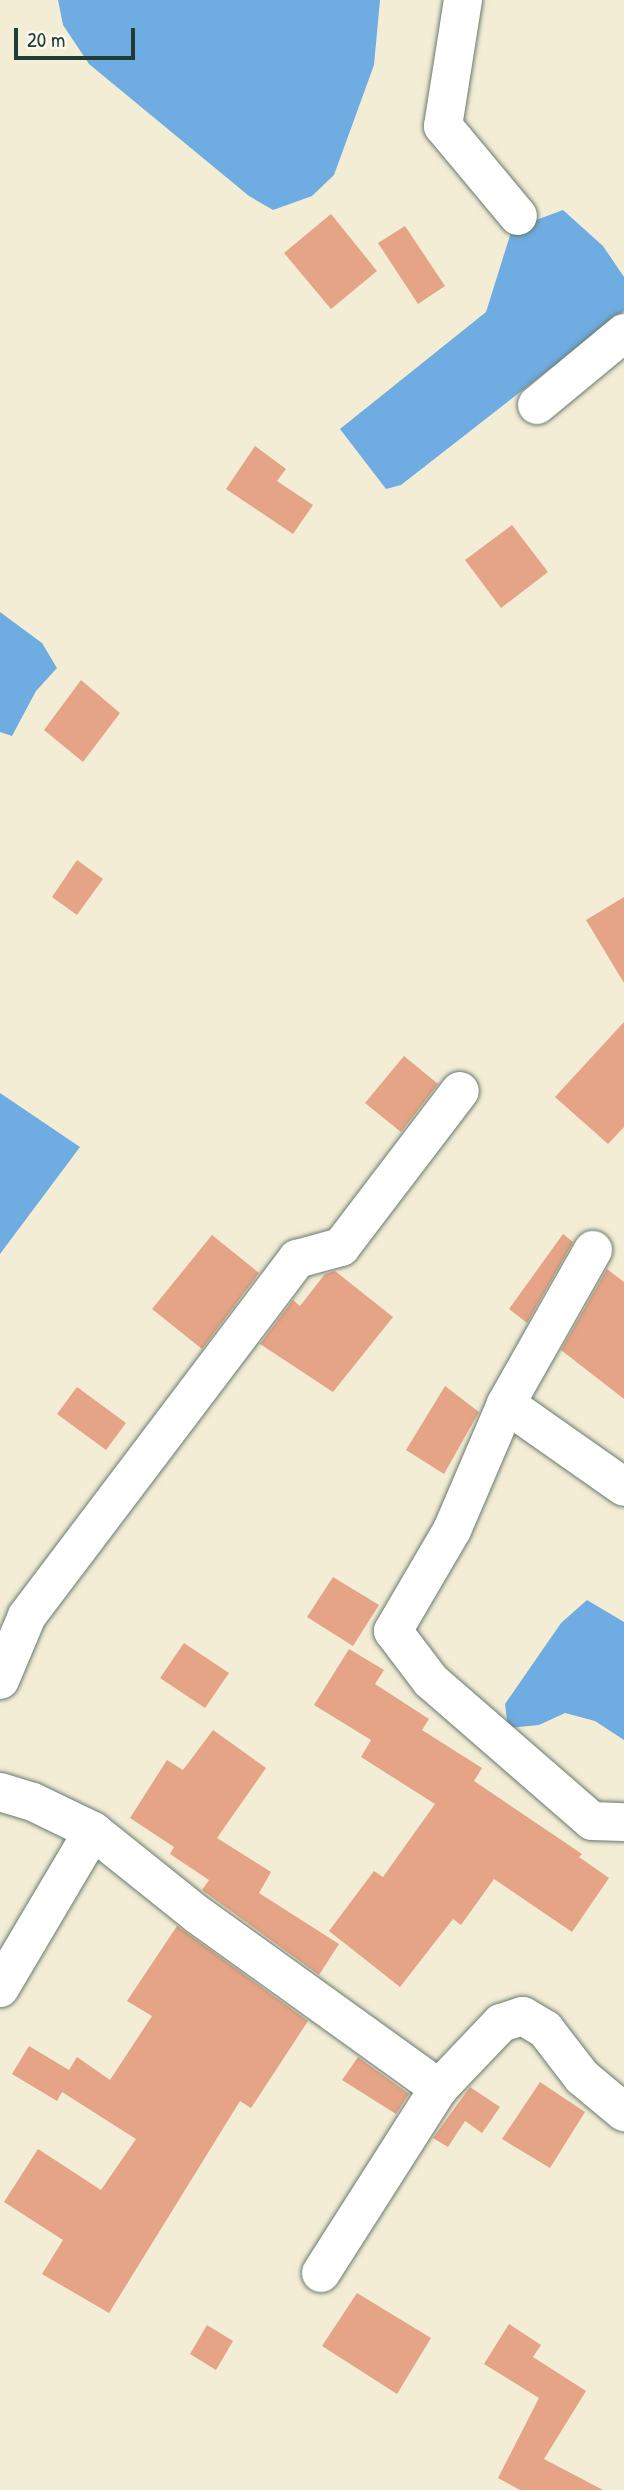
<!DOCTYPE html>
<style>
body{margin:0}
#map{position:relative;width:624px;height:2490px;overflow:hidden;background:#f3edd6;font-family:"Patrick Hand",sans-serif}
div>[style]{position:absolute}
.water>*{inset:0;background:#6face1}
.building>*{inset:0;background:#e5a486}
.roads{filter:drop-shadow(0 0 2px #697b6d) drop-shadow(0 0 2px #697b6d)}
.minor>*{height:38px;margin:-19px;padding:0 19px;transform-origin:19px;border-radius:19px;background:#fff}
span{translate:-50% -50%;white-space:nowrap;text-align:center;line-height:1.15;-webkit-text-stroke:7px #fbf7ec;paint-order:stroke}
.scale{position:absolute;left:14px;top:28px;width:121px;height:32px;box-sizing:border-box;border:4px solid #1f3d34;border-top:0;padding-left:9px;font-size:21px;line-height:24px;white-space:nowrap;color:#1f3d34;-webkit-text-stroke:5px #fbf7ec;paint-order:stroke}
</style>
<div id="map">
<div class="water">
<div style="clip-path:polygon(58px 0,380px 0,374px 65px,334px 175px,312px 196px,273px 210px,249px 196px,89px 64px,63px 25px)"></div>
<div style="clip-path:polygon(563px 210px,603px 246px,624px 277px,624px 311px,401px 485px,386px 489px,340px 429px,486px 312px,512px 229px)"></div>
<div style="clip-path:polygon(0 612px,42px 643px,57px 668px,36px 691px,12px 736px,0 732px)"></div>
<div style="clip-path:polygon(0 1093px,80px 1147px,0 1254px)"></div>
<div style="clip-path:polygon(587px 1600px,624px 1622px,624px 1740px,595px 1721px,565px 1713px,539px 1725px,508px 1728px,505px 1704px,561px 1623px)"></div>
</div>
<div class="building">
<div style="clip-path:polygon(331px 214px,377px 271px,331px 309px,284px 253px)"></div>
<div style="clip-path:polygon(405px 226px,445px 286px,418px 304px,378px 243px)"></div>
<div style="clip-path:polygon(255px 446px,286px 469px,277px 481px,313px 505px,293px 534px,226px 489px)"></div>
<div style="clip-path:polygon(512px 525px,548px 572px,501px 608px,465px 560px)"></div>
<div style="clip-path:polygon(81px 680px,120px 713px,83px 762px,44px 730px)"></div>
<div style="clip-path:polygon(77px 860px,103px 879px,77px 915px,52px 897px)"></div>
<div style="clip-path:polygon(624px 897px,624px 983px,586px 920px)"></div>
<div style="clip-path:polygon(624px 1022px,624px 1127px,608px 1144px,555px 1097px)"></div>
<div style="clip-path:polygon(404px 1056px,438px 1084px,401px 1132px,365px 1103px)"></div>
<div style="clip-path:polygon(563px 1234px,573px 1242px,527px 1323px,509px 1309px)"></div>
<div style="clip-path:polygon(212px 1235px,259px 1273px,202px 1349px,152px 1309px)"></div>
<div style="clip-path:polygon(607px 1269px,624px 1282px,624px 1399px,561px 1350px)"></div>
<div style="clip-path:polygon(335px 1271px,393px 1317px,333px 1392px,260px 1344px,293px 1300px,300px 1306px,325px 1274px)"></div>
<div style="clip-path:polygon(445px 1386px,479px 1412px,444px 1474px,406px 1450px)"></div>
<div style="clip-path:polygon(77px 1387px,126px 1423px,106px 1450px,57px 1414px)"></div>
<div style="clip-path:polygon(333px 1577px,379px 1605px,353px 1646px,307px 1617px)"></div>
<div style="clip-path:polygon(184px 1643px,229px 1673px,205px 1708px,160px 1678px)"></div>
<div style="clip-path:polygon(349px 1649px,384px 1670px,375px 1684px,429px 1719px,422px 1730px,482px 1768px,474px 1781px,582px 1854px,579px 1857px,609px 1878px,572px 1932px,494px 1879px,461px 1925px,453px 1919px,400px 1987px,329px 1931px,374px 1871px,383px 1877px,435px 1804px,361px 1757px,371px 1740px,314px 1705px)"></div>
<div style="clip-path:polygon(213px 1730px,266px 1768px,217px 1838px,271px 1872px,259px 1893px,339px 1944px,319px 1975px,202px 1890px,209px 1880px,170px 1854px,174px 1847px,130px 1818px,167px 1760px,183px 1770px)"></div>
<div style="clip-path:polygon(177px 1926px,308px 2021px,251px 2108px,240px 2101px,109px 2313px,42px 2274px,63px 2240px,4px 2202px,38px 2149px,101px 2190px,136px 2139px,62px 2092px,57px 2101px,12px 2074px,29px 2046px,69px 2070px,77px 2057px,110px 2080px,152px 2016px,127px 2001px)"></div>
<div style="clip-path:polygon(358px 2057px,409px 2094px,396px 2114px,342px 2080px)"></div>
<div style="clip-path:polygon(540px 2082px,585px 2112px,550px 2168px,502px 2139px)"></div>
<div style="clip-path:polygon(470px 2087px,500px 2107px,482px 2133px,465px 2121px,448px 2147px,433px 2138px)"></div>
<div style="clip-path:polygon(357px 2293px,431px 2338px,397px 2394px,322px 2346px)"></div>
<div style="clip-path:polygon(509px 2324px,541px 2345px,533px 2357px,586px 2391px,544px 2459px,603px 2490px,520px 2490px,498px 2478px,539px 2398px,484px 2364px)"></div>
<div style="clip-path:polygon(207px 2325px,233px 2341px,216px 2370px,190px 2354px)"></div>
</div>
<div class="roads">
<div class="minor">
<div style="left:463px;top:0;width:128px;rotate:99deg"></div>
<div style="left:443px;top:126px;width:117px;rotate:50.2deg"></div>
<div style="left:537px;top:405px;width:113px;rotate:-39.6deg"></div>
<div style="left:593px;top:1250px;width:177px;rotate:119.5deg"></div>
<div style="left:506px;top:1404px;width:137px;rotate:113.2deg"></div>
<div style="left:452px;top:1530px;width:117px;rotate:120.3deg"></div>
<div style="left:393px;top:1631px;width:63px;rotate:52.8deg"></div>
<div style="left:431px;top:1681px;width:213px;rotate:41deg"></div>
<div style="left:592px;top:1821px;width:32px;rotate:2deg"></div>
<div style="left:506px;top:1404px;width:144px;rotate:35.1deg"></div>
<div style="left:0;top:1680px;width:69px;rotate:-67.1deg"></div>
<div style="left:27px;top:1616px;width:448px;rotate:-52.9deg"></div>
<div style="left:297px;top:1259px;width:46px;rotate:-15.3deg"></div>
<div style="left:341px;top:1247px;width:196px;rotate:-52.7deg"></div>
<div style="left:0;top:1792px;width:34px;rotate:17deg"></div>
<div style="left:33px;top:1802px;width:67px;rotate:25.8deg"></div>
<div style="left:93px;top:1831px;width:134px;rotate:38.7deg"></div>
<div style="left:198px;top:1915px;width:297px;rotate:35.7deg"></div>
<div style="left:439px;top:2088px;width:90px;rotate:-46.4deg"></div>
<div style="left:501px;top:2023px;width:23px;rotate:-18deg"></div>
<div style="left:523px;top:2016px;width:26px;rotate:31deg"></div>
<div style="left:545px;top:2029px;width:61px;rotate:52.4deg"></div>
<div style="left:582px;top:2077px;width:55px;rotate:39.8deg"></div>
<div style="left:0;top:1988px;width:182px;rotate:-59.4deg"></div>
<div style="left:321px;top:2273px;width:219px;rotate:-57.5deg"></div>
</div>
</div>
<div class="scale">20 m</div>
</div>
